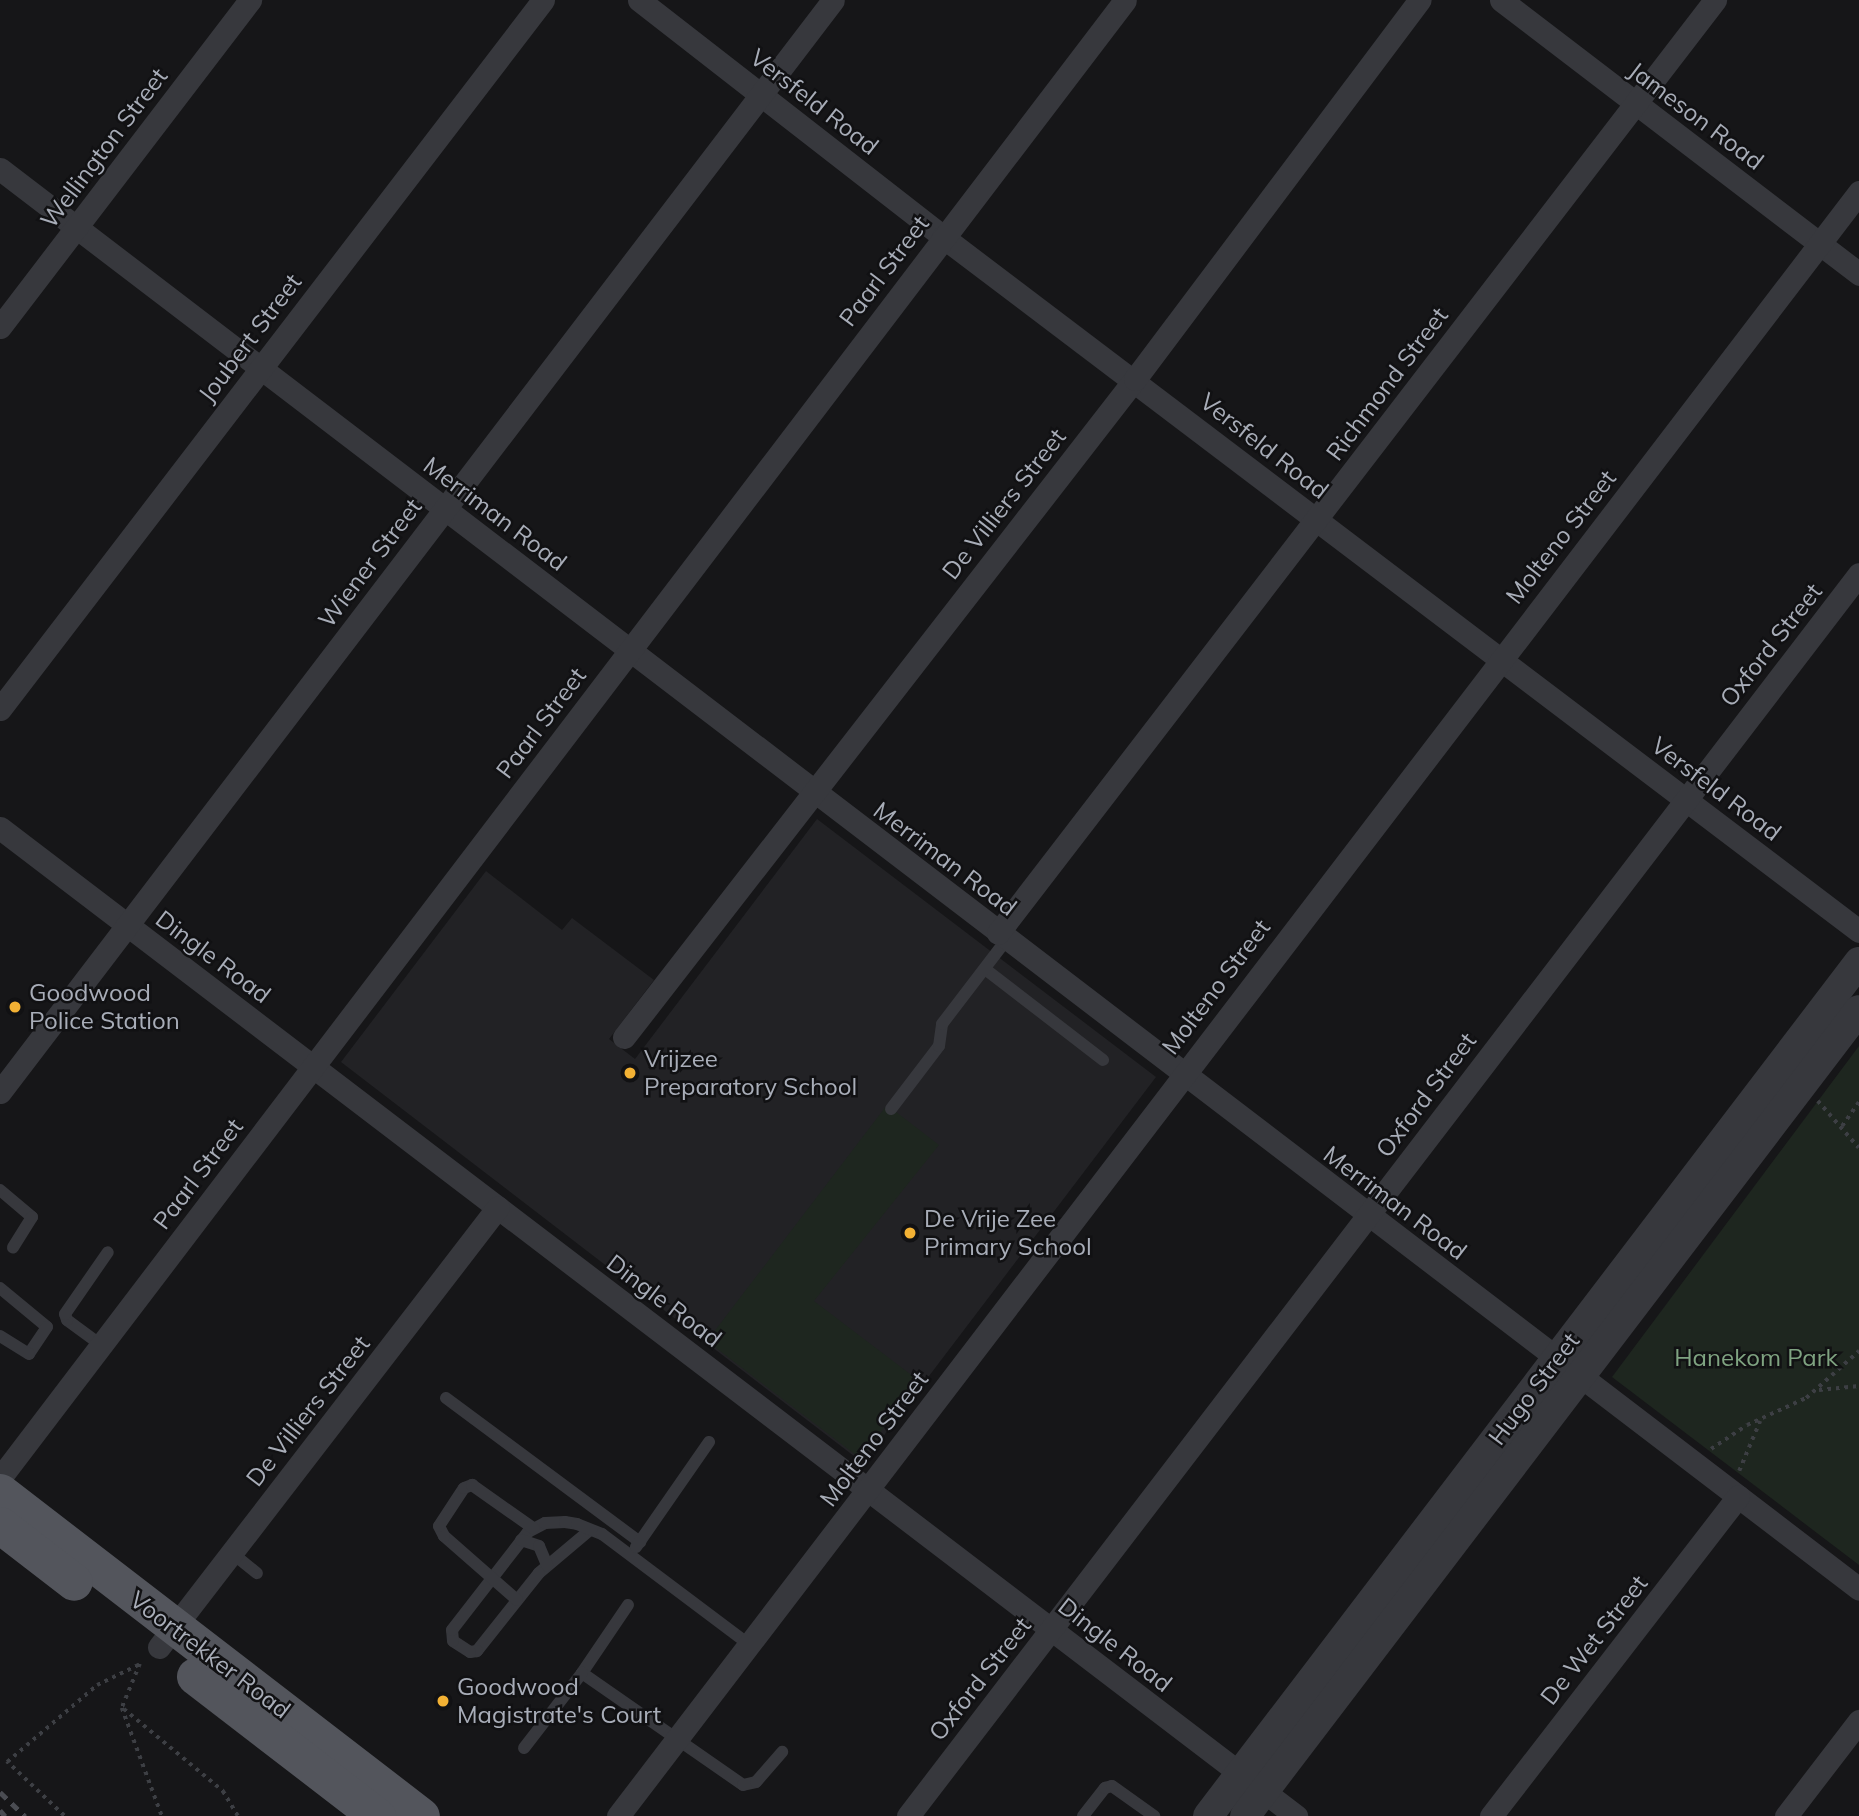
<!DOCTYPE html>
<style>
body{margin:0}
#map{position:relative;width:1859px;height:1816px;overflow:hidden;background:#161618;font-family:Mulish,sans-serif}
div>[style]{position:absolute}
.built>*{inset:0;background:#222225}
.green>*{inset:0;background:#1e261f}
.path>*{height:3.5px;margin-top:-1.75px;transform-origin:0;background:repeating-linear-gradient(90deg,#3d3f44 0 3.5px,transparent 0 8.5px)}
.service>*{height:12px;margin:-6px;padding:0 6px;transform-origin:6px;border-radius:6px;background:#37383d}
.minor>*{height:23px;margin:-11.5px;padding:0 11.5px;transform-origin:11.5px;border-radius:11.5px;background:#37383d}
.tertiary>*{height:30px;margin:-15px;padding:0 15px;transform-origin:15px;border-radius:15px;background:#37383d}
.primary>*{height:37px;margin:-18.5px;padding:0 18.5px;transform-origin:18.5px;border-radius:18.5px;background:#53555c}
.rail>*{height:5px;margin-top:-2.5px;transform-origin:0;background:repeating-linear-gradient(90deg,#4a4c52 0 9px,transparent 0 16px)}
.dots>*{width:19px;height:19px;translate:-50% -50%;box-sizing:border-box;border:4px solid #111113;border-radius:50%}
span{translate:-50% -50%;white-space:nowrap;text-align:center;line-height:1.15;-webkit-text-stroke:5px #111113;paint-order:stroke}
.street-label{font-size:24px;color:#a8adb8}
.poi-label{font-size:24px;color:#a8adb8}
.left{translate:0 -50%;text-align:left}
.park-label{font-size:24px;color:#7fa381}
</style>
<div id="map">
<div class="built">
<div style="clip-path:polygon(817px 819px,1156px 1077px,863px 1463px,341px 1062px,486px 871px,562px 930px,572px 918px,654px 980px,609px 1039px,635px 1059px)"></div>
</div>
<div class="green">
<div style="clip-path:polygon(1859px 1046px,1859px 1565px,1612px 1377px)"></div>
<div style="clip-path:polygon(887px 1105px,939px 1145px,814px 1301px,918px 1380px,861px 1459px,707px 1341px)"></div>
</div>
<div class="path">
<div style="left:1818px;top:1101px;width:62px;rotate:48.9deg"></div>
<div style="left:1842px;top:1126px;width:29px;rotate:-55deg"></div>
<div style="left:1819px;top:1390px;width:40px;rotate:-5.7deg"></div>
<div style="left:1711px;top:1449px;width:43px;rotate:-33.7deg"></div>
<div style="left:1747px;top:1425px;width:65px;rotate:-24.6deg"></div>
<div style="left:1806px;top:1398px;width:71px;rotate:-41.6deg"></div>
<div style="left:1739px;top:1471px;width:54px;rotate:-67.2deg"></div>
<div style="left:140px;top:1664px;width:48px;rotate:112.2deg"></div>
<div style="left:122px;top:1708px;width:115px;rotate:69.7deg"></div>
<div style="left:124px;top:1709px;width:129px;rotate:39.6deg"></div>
<div style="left:223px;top:1791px;width:29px;rotate:59deg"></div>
<div style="left:64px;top:1816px;width:79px;rotate:-136.5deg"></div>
<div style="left:7px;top:1762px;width:118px;rotate:-40.5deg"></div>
<div style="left:97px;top:1685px;width:48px;rotate:-26deg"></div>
</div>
<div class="service">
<div style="left:985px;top:969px;width:149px;rotate:37.6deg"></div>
<div style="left:891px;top:1109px;width:79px;rotate:-52.7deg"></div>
<div style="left:939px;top:1046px;width:22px;rotate:-82deg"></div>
<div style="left:942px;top:1024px;width:107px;rotate:-52.6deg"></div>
<div style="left:0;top:1190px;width:42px;rotate:40.2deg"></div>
<div style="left:32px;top:1217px;width:36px;rotate:122deg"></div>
<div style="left:0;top:1288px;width:61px;rotate:39.7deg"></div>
<div style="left:47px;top:1327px;width:32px;rotate:124deg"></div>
<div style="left:29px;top:1354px;width:34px;rotate:-148deg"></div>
<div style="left:101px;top:1345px;width:42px;rotate:-143.7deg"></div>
<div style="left:67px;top:1320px;width:6px;rotate:-108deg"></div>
<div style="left:65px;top:1314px;width:75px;rotate:-55.3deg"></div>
<div style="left:446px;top:1398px;width:242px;rotate:36.6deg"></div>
<div style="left:590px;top:1530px;width:67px;rotate:139.9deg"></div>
<div style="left:539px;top:1573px;width:100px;rotate:128.5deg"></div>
<div style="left:477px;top:1651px;width:7px;rotate:172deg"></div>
<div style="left:470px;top:1652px;width:20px;rotate:-147deg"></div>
<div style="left:453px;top:1641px;width:11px;rotate:-95deg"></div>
<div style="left:452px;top:1630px;width:124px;rotate:-52.2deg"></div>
<div style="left:528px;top:1532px;width:19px;rotate:-28deg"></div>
<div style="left:545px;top:1523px;width:20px;rotate:-3deg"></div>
<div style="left:565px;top:1522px;width:12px;rotate:9deg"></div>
<div style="left:577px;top:1524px;width:27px;rotate:22deg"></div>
<div style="left:602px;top:1534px;width:186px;rotate:36.9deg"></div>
<div style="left:521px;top:1540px;width:19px;rotate:18deg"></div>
<div style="left:539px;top:1546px;width:21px;rotate:67deg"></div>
<div style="left:636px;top:1547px;width:128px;rotate:-55.2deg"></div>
<div style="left:232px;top:1553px;width:32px;rotate:39deg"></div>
<div style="left:517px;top:1600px;width:97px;rotate:-138.8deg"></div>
<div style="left:444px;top:1536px;width:11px;rotate:-117deg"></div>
<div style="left:439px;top:1526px;width:45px;rotate:-56.7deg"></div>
<div style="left:464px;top:1488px;width:9px;rotate:-21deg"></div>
<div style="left:472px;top:1485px;width:75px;rotate:35.2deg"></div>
<div style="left:628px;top:1605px;width:82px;rotate:124.1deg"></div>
<div style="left:582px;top:1673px;width:196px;rotate:34.8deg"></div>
<div style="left:743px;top:1785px;width:13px;rotate:-13deg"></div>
<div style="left:756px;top:1782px;width:40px;rotate:-49deg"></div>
<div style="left:524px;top:1748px;width:95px;rotate:-52.3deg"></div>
<div style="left:1083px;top:1816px;width:36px;rotate:-52deg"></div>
<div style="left:1105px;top:1788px;width:7px;rotate:-16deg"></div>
<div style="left:1112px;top:1786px;width:52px;rotate:35.5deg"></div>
</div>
<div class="minor">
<div style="left:639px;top:0;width:385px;rotate:37.9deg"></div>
<div style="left:943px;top:237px;width:1149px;rotate:37.15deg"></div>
<div style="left:1501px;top:0;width:451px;rotate:37.4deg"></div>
<div style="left:0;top:169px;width:2339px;rotate:37.37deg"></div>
<div style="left:0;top:327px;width:412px;rotate:-52.6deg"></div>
<div style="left:0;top:709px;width:893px;rotate:-52.55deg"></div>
<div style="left:0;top:828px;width:1630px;rotate:37.32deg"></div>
<div style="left:998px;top:933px;width:1177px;rotate:-52.46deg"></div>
<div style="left:624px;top:1037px;width:833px;rotate:-52.17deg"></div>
<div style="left:1135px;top:379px;width:474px;rotate:-53.1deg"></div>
<div style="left:0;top:1092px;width:1373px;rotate:-52.66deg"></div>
<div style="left:0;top:1478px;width:1857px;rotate:-52.72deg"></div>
<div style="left:159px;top:1647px;width:555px;rotate:-52.39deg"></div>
<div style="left:618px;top:1816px;width:2044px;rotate:-52.61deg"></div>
<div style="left:908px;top:1816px;width:1564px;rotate:-52.56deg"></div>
<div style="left:1491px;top:1816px;width:404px;rotate:-52.3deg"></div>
<div style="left:1786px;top:1816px;width:120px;rotate:-52.5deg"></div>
</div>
<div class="tertiary">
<div style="left:1208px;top:1816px;width:1074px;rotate:-52.68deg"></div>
<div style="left:1245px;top:1816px;width:1013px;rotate:-52.7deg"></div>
</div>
<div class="primary">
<div style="left:0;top:1492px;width:531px;rotate:37.58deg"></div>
<div style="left:0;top:1525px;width:93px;rotate:37.6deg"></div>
<div style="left:195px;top:1676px;width:230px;rotate:37.6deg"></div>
</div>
<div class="rail">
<div style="left:0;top:1792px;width:35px;rotate:44deg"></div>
<div style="left:0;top:1810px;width:8px;rotate:50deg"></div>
</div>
<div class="dots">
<div style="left:15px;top:1007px;background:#f2b134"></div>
<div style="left:630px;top:1073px;background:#f2b134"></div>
<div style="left:910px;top:1233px;background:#f2b134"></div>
<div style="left:443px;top:1701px;background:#f2b134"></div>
</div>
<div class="street-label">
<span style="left:814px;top:102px;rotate:38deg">Versfeld Road</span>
<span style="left:1696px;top:116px;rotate:37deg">Jameson Road</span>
<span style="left:104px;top:148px;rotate:-53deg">Wellington Street</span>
<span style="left:884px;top:271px;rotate:-53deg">Paarl Street</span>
<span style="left:250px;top:338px;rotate:-53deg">Joubert Street</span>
<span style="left:1387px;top:384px;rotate:-53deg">Richmond Street</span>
<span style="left:1264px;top:446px;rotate:38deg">Versfeld Road</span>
<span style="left:1004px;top:504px;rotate:-52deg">De Villiers Street</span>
<span style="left:495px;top:514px;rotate:37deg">Merriman Road</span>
<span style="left:1561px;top:537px;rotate:-52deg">Molteno Street</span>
<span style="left:370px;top:563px;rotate:-53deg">Wiener Street</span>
<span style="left:1771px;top:645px;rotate:-52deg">Oxford Street</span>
<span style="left:541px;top:723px;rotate:-53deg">Paarl Street</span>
<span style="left:1716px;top:789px;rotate:37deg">Versfeld Road</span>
<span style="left:945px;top:859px;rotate:37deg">Merriman Road</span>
<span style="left:213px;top:957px;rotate:37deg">Dingle Road</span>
<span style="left:1216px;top:987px;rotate:-53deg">Molteno Street</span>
<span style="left:1426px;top:1095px;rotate:-53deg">Oxford Street</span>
<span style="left:198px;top:1174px;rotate:-53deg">Paarl Street</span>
<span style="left:1395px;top:1203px;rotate:37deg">Merriman Road</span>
<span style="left:664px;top:1301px;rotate:37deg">Dingle Road</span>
<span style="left:1534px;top:1389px;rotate:-53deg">Hugo Street</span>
<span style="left:308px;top:1411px;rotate:-52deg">De Villiers Street</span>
<span style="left:874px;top:1439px;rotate:-53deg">Molteno Street</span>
<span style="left:1594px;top:1640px;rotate:-52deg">De Wet Street</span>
<span style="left:1115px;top:1645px;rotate:38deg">Dingle Road</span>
<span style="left:210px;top:1655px;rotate:37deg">Voortrekker Road</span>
<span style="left:980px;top:1679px;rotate:-52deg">Oxford Street</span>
</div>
<div class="poi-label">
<span class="left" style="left:29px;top:1007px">Goodwood<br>Police Station</span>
<span class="left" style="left:644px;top:1073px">Vrijzee<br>Preparatory School</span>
<span class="left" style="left:924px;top:1233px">De Vrije Zee<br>Primary School</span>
<span class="left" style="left:457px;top:1701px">Goodwood<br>Magistrate's Court</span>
</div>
<div class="park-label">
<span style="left:1756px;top:1358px">Hanekom Park</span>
</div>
</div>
